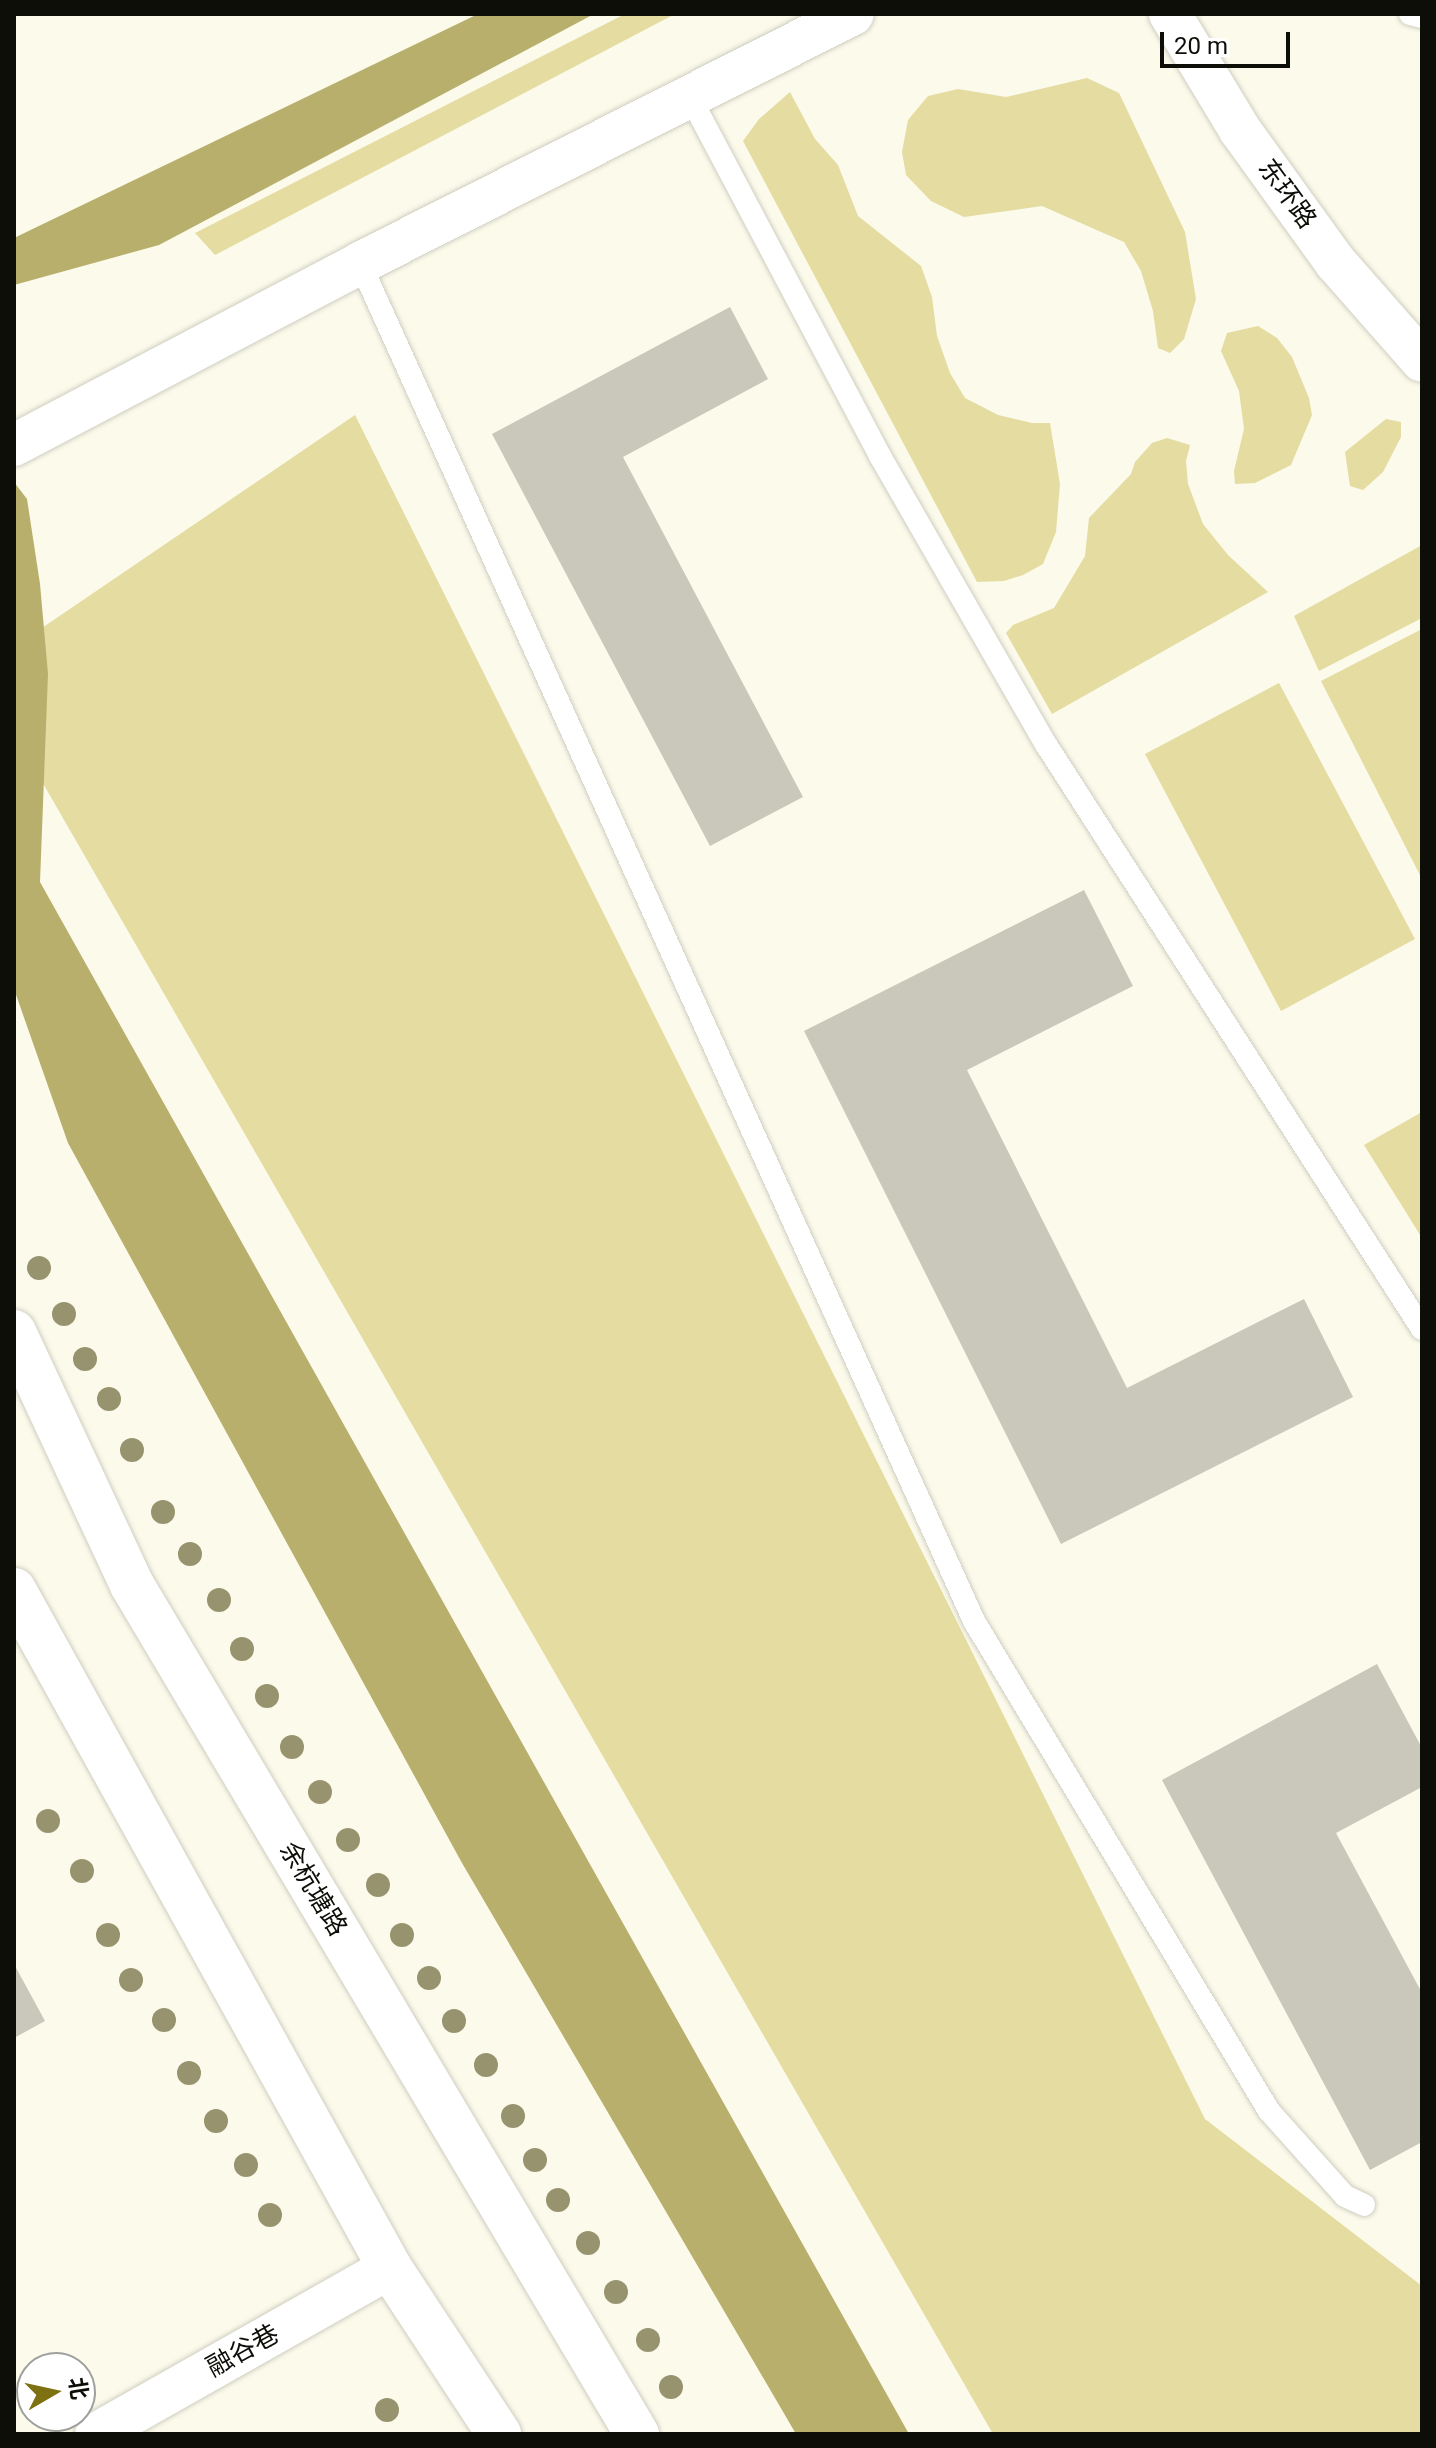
<!DOCTYPE html>
<meta charset="utf-8">
<style>
body{margin:0}
#map{position:relative;width:1436px;height:2448px;overflow:hidden;background:#fbfaeb;font-family:Roboto,"Noto Sans SC",sans-serif}
div>[style]{position:absolute}
.green>*{inset:0;background:#e4dca1}
.water>*{inset:0;background:#b8af6c}
.building>*{inset:0;background:#c9c8ba}
.roads{filter:drop-shadow(0 0 2px #cfcec0) drop-shadow(0 0 2px #cfcec0)}
.lane>*{height:22px;margin:-11px;padding:0 11px;transform-origin:11px;border-radius:11px;background:#fff}
.street>*{height:42px;margin:-21px;padding:0 21px;transform-origin:21px;border-radius:21px;background:#fff}
.primary>*{height:44px;margin:-22px;padding:0 22px;transform-origin:22px;border-radius:22px;background:#fff}
.trees>*{width:24px;height:24px;margin:-12px;border-radius:50%;background:#97936e}
span{translate:-50% -50%;white-space:nowrap;text-align:center;line-height:1.15;-webkit-text-stroke:6px #fff;paint-order:stroke}
.street-label{font-size:26px;color:#0e0e09}
.frame{position:absolute;inset:0;border:16px solid #0e0e09;pointer-events:none}
.north{position:absolute;left:16px;top:2352px;width:80px;height:80px;box-sizing:border-box;background:#fff;border:2px solid #9f9f9d;border-radius:50%;rotate:81deg;font-size:22px;font-weight:700;line-height:32px;text-align:center;color:#0e0e09}
.north::after{content:'';display:block;margin:auto;width:28px;height:36px;background:#7d7111;clip-path:polygon(50% 0,100% 100%,50% 72%,0 100%)}
.scale{position:absolute;left:1160px;top:32px;width:130px;height:36px;box-sizing:border-box;border:4px solid #0e0e09;border-top:0;padding-left:10px;font-size:24px;line-height:28px;white-space:nowrap;color:#0e0e09;-webkit-text-stroke:6px #fff;paint-order:stroke}
</style>
<div id="map">
<div class="green">
<div style="clip-path:polygon(625px 14px,675px 14px,215px 255px,195px 233px)"></div>
<div style="clip-path:polygon(1087px 78px,1119px 93px,1185px 232px,1196px 299px,1184px 339px,1170px 353px,1158px 348px,1153px 311px,1141px 271px,1124px 242px,1042px 206px,964px 217px,931px 201px,906px 175px,902px 152px,908px 120px,928px 96px,958px 89px,1006px 97px)"></div>
<div style="clip-path:polygon(790px 92px,815px 139px,838px 165px,858px 216px,921px 266px,932px 297px,937px 336px,950px 373px,965px 398px,998px 415px,1032px 423px,1050px 423px,1060px 484px,1056px 532px,1043px 564px,1023px 575px,1004px 581px,977px 582px,743px 141px,759px 119px)"></div>
<div style="clip-path:polygon(1258px 326px,1277px 338px,1292px 357px,1309px 398px,1312px 415px,1291px 465px,1255px 483px,1235px 484px,1234px 471px,1244px 429px,1239px 391px,1221px 351px,1227px 333px)"></div>
<div style="clip-path:polygon(355px 415px,1205px 2119px,1422px 2286px,1422px 2434px,993px 2434px,14px 733px,14px 647px)"></div>
<div style="clip-path:polygon(1386px 419px,1401px 422px,1401px 437px,1383px 472px,1363px 490px,1350px 486px,1345px 452px)"></div>
<div style="clip-path:polygon(1167px 438px,1190px 445px,1186px 461px,1188px 484px,1203px 524px,1228px 555px,1268px 592px,1052px 714px,1006px 633px,1013px 625px,1054px 608px,1085px 556px,1089px 518px,1131px 474px,1135px 462px,1152px 443px)"></div>
<div style="clip-path:polygon(1422px 545px,1422px 618px,1319px 671px,1294px 616px)"></div>
<div style="clip-path:polygon(1422px 629px,1422px 879px,1321px 681px)"></div>
<div style="clip-path:polygon(1279px 683px,1415px 939px,1281px 1011px,1145px 754px)"></div>
<div style="clip-path:polygon(1422px 1112px,1422px 1238px,1364px 1145px)"></div>
</div>
<div class="water">
<div style="clip-path:polygon(478px 14px,594px 14px,159px 245px,14px 285px,14px 238px)"></div>
<div style="clip-path:polygon(14px 482px,27px 499px,40px 584px,48px 674px,40px 882px,909px 2434px,796px 2434px,462px 1863px,68px 1143px,14px 989px)"></div>
</div>
<div class="building">
<div style="clip-path:polygon(730px 307px,768px 379px,623px 457px,803px 797px,710px 846px,492px 434px)"></div>
<div style="clip-path:polygon(1084px 890px,1133px 986px,967px 1070px,1127px 1388px,1304px 1299px,1353px 1397px,1061px 1544px,804px 1031px)"></div>
<div style="clip-path:polygon(1377px 1664px,1422px 1748px,1422px 1787px,1336px 1833px,1422px 1993px,1422px 2142px,1370px 2170px,1162px 1780px)"></div>
<div style="clip-path:polygon(14px 1964px,45px 2021px,14px 2038px)"></div>
</div>
<div class="roads">
<div class="lane">
<div style="left:1410px;top:14px;width:12px;rotate:14deg"></div>
<div style="left:689px;top:95px;width:408px;rotate:62.1deg"></div>
<div style="left:880px;top:456px;width:335px;rotate:60.1deg"></div>
<div style="left:1047px;top:746px;width:693px;rotate:57.25deg"></div>
<div style="left:360px;top:263px;width:1490px;rotate:65.67deg"></div>
<div style="left:974px;top:1621px;width:572px;rotate:58.95deg"></div>
<div style="left:1269px;top:2111px;width:114px;rotate:48.2deg"></div>
<div style="left:1345px;top:2196px;width:21px;rotate:25deg"></div>
</div>
<div class="street">
<div style="left:1170px;top:14px;width:135px;rotate:58.9deg"></div>
<div style="left:1240px;top:130px;width:164px;rotate:54.2deg"></div>
<div style="left:1336px;top:263px;width:130px;rotate:48.7deg"></div>
<div style="left:14px;top:445px;width:391px;rotate:-27.7deg"></div>
<div style="left:360px;top:263px;width:552px;rotate:-26.8deg"></div>
<div style="left:96px;top:2434px;width:338px;rotate:-29.5deg"></div>
</div>
<div class="primary">
<div style="left:14px;top:1332px;width:279px;rotate:65deg"></div>
<div style="left:132px;top:1585px;width:988px;rotate:59.26deg"></div>
<div style="left:14px;top:1590px;width:775px;rotate:60.99deg"></div>
<div style="left:390px;top:2268px;width:199px;rotate:56.7deg"></div>
</div>
</div>
<div class="trees">
<div style="left:39px;top:1268px"></div>
<div style="left:64px;top:1314px"></div>
<div style="left:85px;top:1359px"></div>
<div style="left:109px;top:1399px"></div>
<div style="left:132px;top:1450px"></div>
<div style="left:163px;top:1512px"></div>
<div style="left:190px;top:1554px"></div>
<div style="left:219px;top:1600px"></div>
<div style="left:242px;top:1649px"></div>
<div style="left:267px;top:1696px"></div>
<div style="left:292px;top:1747px"></div>
<div style="left:320px;top:1792px"></div>
<div style="left:48px;top:1821px"></div>
<div style="left:348px;top:1840px"></div>
<div style="left:82px;top:1871px"></div>
<div style="left:378px;top:1885px"></div>
<div style="left:108px;top:1935px"></div>
<div style="left:402px;top:1935px"></div>
<div style="left:429px;top:1978px"></div>
<div style="left:131px;top:1980px"></div>
<div style="left:164px;top:2020px"></div>
<div style="left:454px;top:2021px"></div>
<div style="left:486px;top:2065px"></div>
<div style="left:189px;top:2073px"></div>
<div style="left:513px;top:2116px"></div>
<div style="left:216px;top:2121px"></div>
<div style="left:535px;top:2160px"></div>
<div style="left:246px;top:2165px"></div>
<div style="left:558px;top:2200px"></div>
<div style="left:270px;top:2215px"></div>
<div style="left:588px;top:2243px"></div>
<div style="left:616px;top:2292px"></div>
<div style="left:648px;top:2340px"></div>
<div style="left:671px;top:2387px"></div>
<div style="left:387px;top:2410px"></div>
</div>
<div class="street-label">
<span style="left:1287px;top:194px;rotate:54deg">东环路</span>
<span style="left:313px;top:1889px;rotate:59deg">余杭塘路</span>
<span style="left:243px;top:2351px;rotate:-29deg">融谷巷</span>
</div>
<div class="frame"></div>
<div class="north">北</div>
<div class="scale">20 m</div>
</div>
